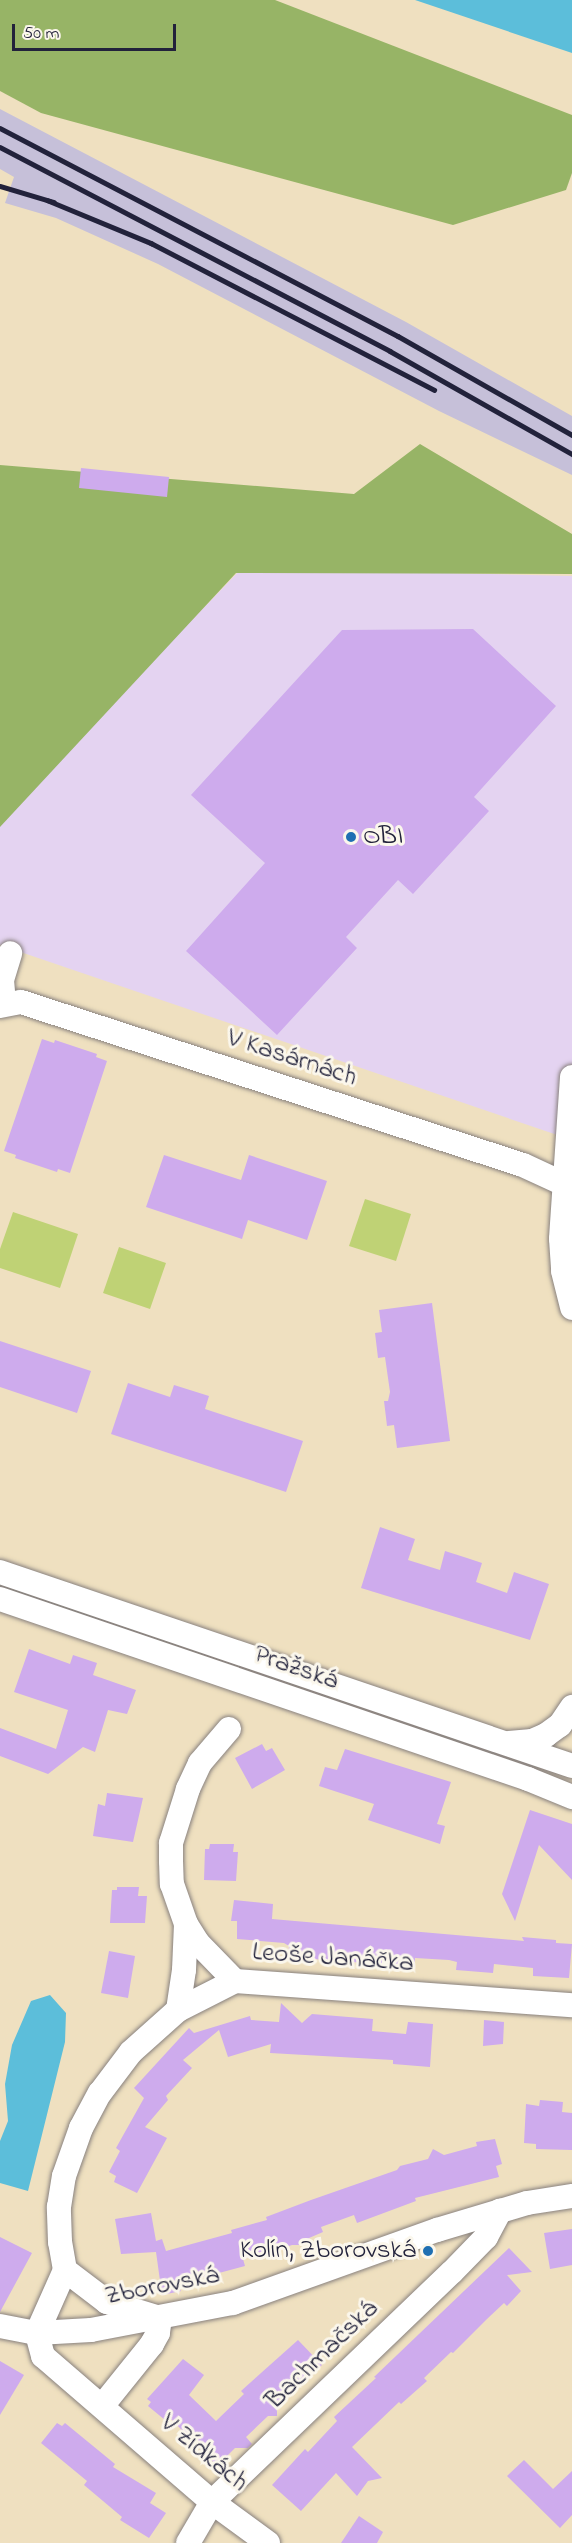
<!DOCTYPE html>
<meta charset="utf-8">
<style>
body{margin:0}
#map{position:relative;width:572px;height:2543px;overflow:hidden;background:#efe0c0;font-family:"Indie Flower",sans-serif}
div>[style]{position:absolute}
.built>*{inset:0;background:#e4d3f1}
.industrial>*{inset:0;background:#c6c0d9}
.green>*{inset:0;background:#bfd275}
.forest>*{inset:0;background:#97b466}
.water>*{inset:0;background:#5cbeda}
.building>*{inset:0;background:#ceabed}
.roads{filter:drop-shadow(0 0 2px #88817e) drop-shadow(0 0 2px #88817e)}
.minor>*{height:24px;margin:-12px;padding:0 12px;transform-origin:12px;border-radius:12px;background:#fff}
.rail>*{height:4.5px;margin:-2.25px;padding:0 2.25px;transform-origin:2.25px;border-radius:2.25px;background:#22223b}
.dots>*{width:16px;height:16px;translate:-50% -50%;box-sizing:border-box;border:3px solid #fbf7ec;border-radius:50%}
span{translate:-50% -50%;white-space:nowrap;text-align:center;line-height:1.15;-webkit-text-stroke:6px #fbf7ec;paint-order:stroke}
.poi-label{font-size:27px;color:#22223b}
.left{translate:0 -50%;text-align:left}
.right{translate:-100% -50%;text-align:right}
.street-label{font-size:27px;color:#22223b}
.scale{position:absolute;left:12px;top:24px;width:164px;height:27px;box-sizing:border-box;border:3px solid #22223b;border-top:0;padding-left:8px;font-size:18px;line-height:21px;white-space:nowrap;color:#22223b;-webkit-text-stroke:4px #fbf7ec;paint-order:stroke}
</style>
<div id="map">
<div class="built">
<div style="clip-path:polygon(242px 568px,572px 576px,572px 1140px,0 945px,0 825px,114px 701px)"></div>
</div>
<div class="industrial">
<div style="clip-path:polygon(0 109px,406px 322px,572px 416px,572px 475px,439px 411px,158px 264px,56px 218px,5px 203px,14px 177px,0 169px)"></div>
</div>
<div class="green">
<div style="clip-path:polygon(365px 1199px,411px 1214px,396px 1261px,349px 1246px)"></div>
<div style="clip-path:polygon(13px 1212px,78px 1234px,60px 1288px,0 1268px,0 1249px)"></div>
<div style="clip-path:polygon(119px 1247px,166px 1263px,150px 1309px,103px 1293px)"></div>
</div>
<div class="forest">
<div style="clip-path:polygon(0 0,275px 0,572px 115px,572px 173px,566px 190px,453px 225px,41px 113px,0 91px)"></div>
<div style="clip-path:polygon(420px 444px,572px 534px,572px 574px,236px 573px,0 827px,0 465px,354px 494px)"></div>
</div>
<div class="water">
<div style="clip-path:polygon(415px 0,572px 0,572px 53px)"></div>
<div style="clip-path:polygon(50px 1995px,66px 2013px,65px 2042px,28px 2191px,0 2183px,0 2141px,8px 2121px,5px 2084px,12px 2045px,31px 2001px)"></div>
</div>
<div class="building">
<div style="clip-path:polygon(81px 468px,169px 477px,167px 497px,79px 488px)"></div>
<div style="clip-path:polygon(473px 629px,556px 706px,474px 797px,489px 811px,413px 894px,398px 880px,346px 937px,357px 948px,277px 1035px,186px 951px,265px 863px,191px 795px,342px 630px)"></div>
<div style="clip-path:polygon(42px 1039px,54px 1043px,55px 1040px,97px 1054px,96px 1057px,107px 1061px,70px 1173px,58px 1169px,57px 1172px,15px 1158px,16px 1155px,4px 1151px)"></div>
<div style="clip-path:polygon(164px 1155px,241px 1180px,249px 1155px,327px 1181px,307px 1240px,248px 1220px,242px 1239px,146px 1207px)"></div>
<div style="clip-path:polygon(432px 1303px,450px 1441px,397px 1448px,394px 1425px,387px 1426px,384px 1401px,388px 1401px,390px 1392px,385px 1357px,378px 1358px,375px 1333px,382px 1332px,379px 1310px)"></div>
<div style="clip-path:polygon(0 1341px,91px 1371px,77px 1413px,0 1387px)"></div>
<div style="clip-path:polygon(128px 1383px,170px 1397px,174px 1385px,209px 1396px,205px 1409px,303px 1441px,286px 1492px,111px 1434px)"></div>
<div style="clip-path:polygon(380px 1527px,415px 1539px,408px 1560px,440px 1570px,445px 1551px,467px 1558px,482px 1563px,476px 1582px,507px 1593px,514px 1572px,549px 1584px,530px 1640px,361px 1588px)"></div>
<div style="clip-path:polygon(29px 1649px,70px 1664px,73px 1655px,97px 1663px,93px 1675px,136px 1690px,127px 1714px,108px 1710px,95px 1752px,83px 1747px,48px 1774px,0 1756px,0 1728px,56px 1749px,68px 1710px,14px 1692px)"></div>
<div style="clip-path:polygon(262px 1744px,266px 1751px,272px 1748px,285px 1770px,252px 1789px,235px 1758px)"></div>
<div style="clip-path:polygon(345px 1749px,451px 1782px,437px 1824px,445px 1826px,440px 1844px,368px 1820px,374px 1804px,319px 1786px,325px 1767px,337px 1770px)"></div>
<div style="clip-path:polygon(107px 1793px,143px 1798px,133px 1842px,93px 1836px,98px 1804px,105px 1806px)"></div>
<div style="clip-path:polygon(530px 1810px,572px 1824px,572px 1880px,539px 1845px,515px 1921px,502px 1894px)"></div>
<div style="clip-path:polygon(210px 1844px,234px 1844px,233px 1852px,238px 1852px,236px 1881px,204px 1880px,205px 1849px,209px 1849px)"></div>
<div style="clip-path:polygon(117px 1887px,139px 1887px,138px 1896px,147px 1896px,145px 1923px,110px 1923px,112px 1890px,117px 1890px)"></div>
<div style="clip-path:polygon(234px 1900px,273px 1904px,272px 1919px,524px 1941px,522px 1937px,556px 1940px,556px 1943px,572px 1944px,569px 1978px,533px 1976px,533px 1968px,494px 1964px,493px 1973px,456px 1970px,457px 1962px,449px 1960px,415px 1958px,415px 1967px,288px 1957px,289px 1946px,284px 1943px,237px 1939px,237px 1921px,231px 1921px)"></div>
<div style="clip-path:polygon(109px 1951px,135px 1956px,128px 1998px,101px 1993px)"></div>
<div style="clip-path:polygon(281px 2003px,302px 2023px,312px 2014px,373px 2019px,372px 2031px,406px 2034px,408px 2022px,433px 2024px,430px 2067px,393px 2064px,393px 2060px,270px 2053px,271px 2044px,228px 2057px,219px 2030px,183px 2060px,192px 2068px,166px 2096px,168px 2100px,145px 2127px,167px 2138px,137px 2193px,114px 2182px,116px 2176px,109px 2172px,120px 2151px,116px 2148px,144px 2098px,134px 2088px,189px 2028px,194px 2033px,250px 2016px,251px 2020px,279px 2022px)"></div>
<div style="clip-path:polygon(484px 2020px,504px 2022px,503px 2044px,483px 2046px)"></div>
<div style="clip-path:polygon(540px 2100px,563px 2102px,562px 2112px,572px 2113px,572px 2150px,536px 2149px,536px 2144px,524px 2143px,526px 2104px,539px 2106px)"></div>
<div style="clip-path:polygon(495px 2139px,502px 2164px,496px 2166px,499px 2177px,415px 2198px,416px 2201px,357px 2223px,354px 2215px,321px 2227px,323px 2232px,309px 2238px,310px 2240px,301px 2245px,292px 2245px,278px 2250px,276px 2246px,243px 2259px,245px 2266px,178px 2284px,181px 2291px,162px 2295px,156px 2252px,121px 2254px,115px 2219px,151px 2213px,156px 2241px,162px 2239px,166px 2251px,232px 2233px,231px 2230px,267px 2220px,266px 2217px,311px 2200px,397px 2170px,400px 2166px,428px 2159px,433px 2149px,444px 2155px,477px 2146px,476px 2142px)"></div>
<div style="clip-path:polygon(572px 2229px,572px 2265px,550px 2269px,544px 2233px)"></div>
<div style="clip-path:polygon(0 2237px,32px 2253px,0 2312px)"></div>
<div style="clip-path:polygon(509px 2248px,532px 2272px,507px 2275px,521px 2291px,507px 2306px,504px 2303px,487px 2319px,453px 2353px,451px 2352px,424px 2378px,427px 2381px,401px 2404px,399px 2402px,352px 2447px,382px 2478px,368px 2481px,357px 2496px,336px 2473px,301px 2511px,272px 2485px,305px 2449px,308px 2452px,337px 2421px,334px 2417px,376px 2378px,374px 2377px)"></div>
<div style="clip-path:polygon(298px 2340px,322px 2365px,277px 2408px,277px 2416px,268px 2416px,246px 2437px,252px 2444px,248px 2448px,235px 2448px,217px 2466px,168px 2416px,165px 2420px,148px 2406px,151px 2402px,147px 2399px,183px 2359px,204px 2375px,189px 2395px,216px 2421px,244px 2394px,241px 2391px)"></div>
<div style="clip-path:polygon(0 2361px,24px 2375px,0 2415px)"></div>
<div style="clip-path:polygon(57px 2423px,62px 2426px,65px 2423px,115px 2464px,113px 2467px,156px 2493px,150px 2503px,166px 2513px,149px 2538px,120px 2520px,122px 2517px,84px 2485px,87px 2481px,41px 2443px)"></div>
<div style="clip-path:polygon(524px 2460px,553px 2489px,572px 2471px,572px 2515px,560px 2528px,507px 2476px)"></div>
<div style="clip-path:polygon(359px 2516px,383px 2532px,377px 2543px,341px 2543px)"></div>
</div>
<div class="roads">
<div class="minor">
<div style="left:4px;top:1003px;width:23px;rotate:-95deg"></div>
<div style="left:2px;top:980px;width:28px;rotate:-73deg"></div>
<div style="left:0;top:1006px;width:21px;rotate:-11deg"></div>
<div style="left:21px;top:1002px;width:528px;rotate:17.99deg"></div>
<div style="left:523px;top:1165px;width:45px;rotate:24.9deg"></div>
<div style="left:572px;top:1077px;width:162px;rotate:93.9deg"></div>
<div style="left:561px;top:1239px;width:32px;rotate:86deg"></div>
<div style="left:563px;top:1271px;width:38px;rotate:76deg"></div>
<div style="left:0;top:1572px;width:604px;rotate:18.73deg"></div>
<div style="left:0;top:1599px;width:558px;rotate:18.82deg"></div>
<div style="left:528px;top:1779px;width:48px;rotate:22.2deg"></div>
<div style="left:229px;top:1729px;width:45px;rotate:130.5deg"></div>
<div style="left:200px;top:1763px;width:29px;rotate:115deg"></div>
<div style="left:188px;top:1789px;width:57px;rotate:107.5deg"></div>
<div style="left:171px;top:1843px;width:18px;rotate:90deg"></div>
<div style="left:171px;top:1861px;width:23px;rotate:88deg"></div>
<div style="left:172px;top:1884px;width:42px;rotate:70.7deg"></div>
<div style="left:186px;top:1924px;width:22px;rotate:58deg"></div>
<div style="left:198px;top:1943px;width:53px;rotate:45.8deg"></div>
<div style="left:509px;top:1743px;width:23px;rotate:-5deg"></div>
<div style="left:532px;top:1741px;width:15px;rotate:-23deg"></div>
<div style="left:546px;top:1735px;width:17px;rotate:-36deg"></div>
<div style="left:560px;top:1725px;width:22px;rotate:-56deg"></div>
<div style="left:178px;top:2010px;width:40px;rotate:-81.5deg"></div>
<div style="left:184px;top:1970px;width:46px;rotate:-87.5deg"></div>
<div style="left:65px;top:2270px;width:53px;rotate:37.3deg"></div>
<div style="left:107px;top:2302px;width:55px;rotate:16.8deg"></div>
<div style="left:160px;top:2318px;width:15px;rotate:98deg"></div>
<div style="left:158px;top:2333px;width:13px;rotate:119deg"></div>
<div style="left:152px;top:2344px;width:78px;rotate:128.8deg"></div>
<div style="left:0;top:2326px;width:38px;rotate:11deg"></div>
<div style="left:37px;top:2333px;width:54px;rotate:-3.2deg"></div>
<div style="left:91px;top:2330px;width:145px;rotate:-10.8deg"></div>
<div style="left:233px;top:2303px;width:217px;rotate:-19.7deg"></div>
<div style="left:437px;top:2230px;width:94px;rotate:-16.7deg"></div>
<div style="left:527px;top:2203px;width:46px;rotate:-8.8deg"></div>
<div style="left:188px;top:2543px;width:48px;rotate:-59.7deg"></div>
<div style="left:212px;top:2502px;width:332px;rotate:-43.8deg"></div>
<div style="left:452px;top:2272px;width:49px;rotate:-45.8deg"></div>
<div style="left:486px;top:2237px;width:30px;rotate:-62deg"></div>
<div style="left:268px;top:2543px;width:69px;rotate:-143.8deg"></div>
<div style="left:212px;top:2502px;width:223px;rotate:-139.2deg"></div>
<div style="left:43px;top:2356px;width:24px;rotate:-105deg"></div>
<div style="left:37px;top:2333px;width:69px;rotate:-66deg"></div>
<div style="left:65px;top:2270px;width:28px;rotate:-100deg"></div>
<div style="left:60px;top:2242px;width:35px;rotate:-92deg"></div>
<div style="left:59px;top:2207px;width:31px;rotate:-81deg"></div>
<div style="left:64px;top:2176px;width:51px;rotate:-70.5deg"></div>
<div style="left:81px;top:2128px;width:40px;rotate:-62deg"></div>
<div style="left:100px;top:2093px;width:51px;rotate:-52.9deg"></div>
<div style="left:131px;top:2052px;width:63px;rotate:-41.8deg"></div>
<div style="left:178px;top:2010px;width:64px;rotate:-27deg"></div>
<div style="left:235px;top:1981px;width:338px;rotate:4.1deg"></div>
</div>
</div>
<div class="rail">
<div style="left:0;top:128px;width:449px;rotate:27.6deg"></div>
<div style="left:398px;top:336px;width:200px;rotate:29.6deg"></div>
<div style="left:0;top:147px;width:440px;rotate:27.6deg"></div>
<div style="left:390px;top:351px;width:209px;rotate:29.5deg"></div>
<div style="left:0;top:186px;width:56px;rotate:16.5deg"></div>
<div style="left:47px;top:200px;width:113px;rotate:22.5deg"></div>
<div style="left:151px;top:243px;width:319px;rotate:27.4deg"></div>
</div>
<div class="dots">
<div style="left:351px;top:837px;background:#1f6fb2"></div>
<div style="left:428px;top:2251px;background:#1f6fb2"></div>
</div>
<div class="poi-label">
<span class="left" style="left:363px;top:837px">OBI</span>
<span class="right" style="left:416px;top:2251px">Kolín, Zborovská</span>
</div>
<div class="street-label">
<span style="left:292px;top:1058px;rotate:18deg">V Kasárnách</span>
<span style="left:296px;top:1668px;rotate:19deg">Pražská</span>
<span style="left:333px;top:1958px;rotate:4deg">Leoše Janáčka</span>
<span style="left:162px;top:2286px;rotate:-11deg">Zborovská</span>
<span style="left:322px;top:2355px;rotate:-44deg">Bachmačská</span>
<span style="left:204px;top:2453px;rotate:40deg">V Zídkách</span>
</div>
<div class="scale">50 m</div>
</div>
